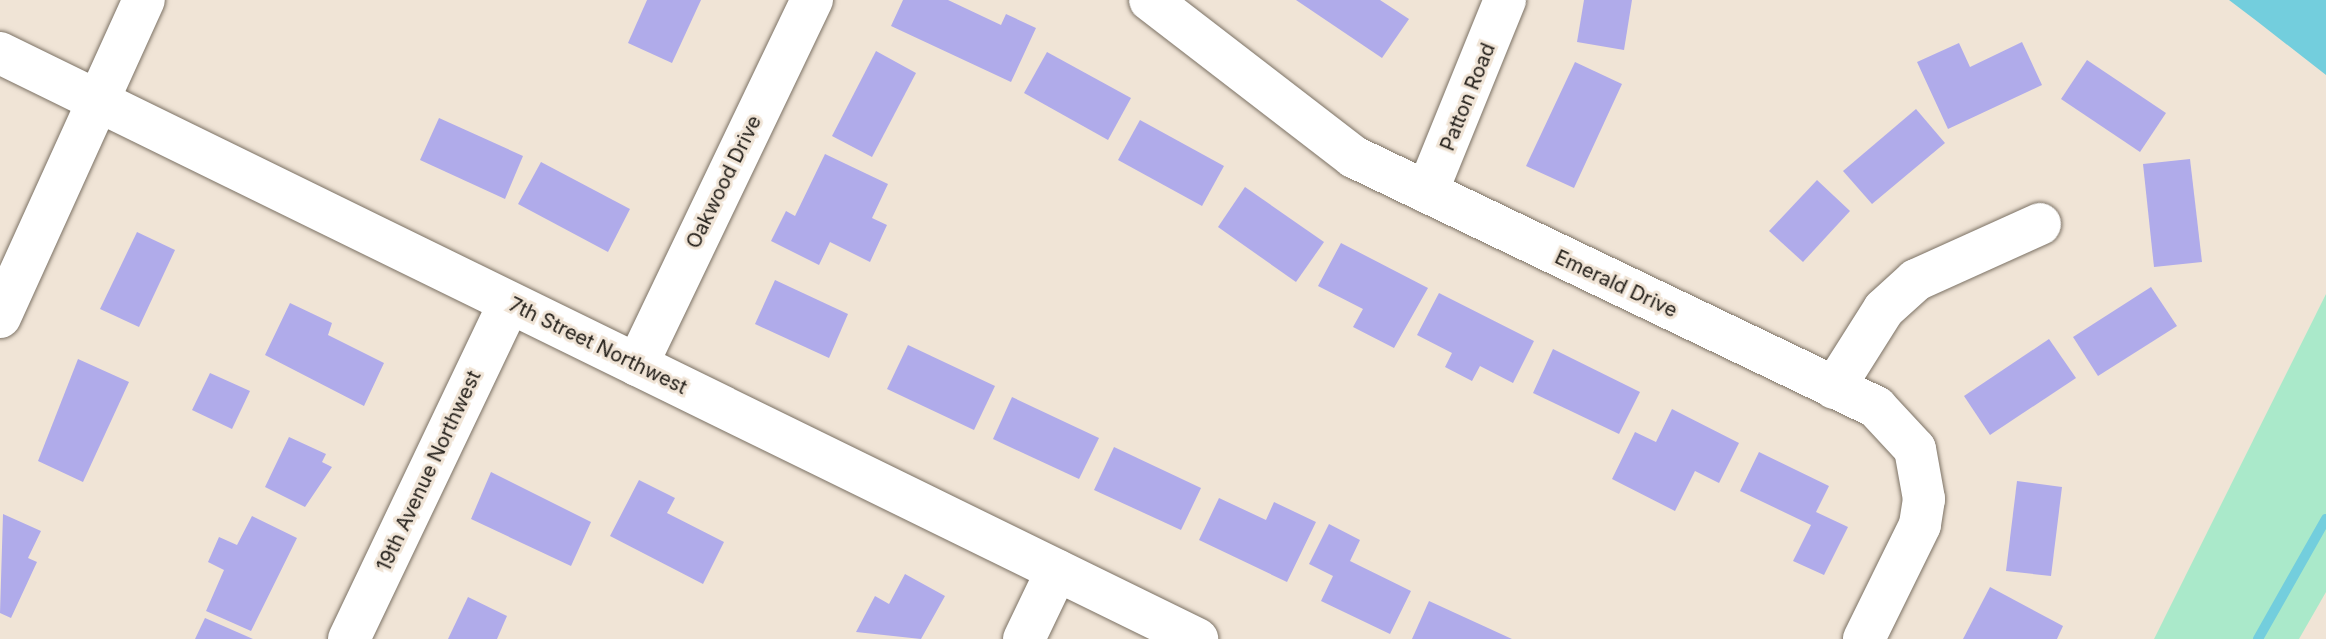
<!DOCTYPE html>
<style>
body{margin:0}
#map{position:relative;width:2326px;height:639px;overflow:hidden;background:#f0e4d6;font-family:Inter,sans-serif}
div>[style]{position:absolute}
.green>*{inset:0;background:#aae9ca}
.water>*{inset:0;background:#73cedd}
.stream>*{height:10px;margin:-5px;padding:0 5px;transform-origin:5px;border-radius:5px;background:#73cedd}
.building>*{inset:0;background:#b0abea}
.roads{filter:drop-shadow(0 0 2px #7c7265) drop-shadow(0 0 2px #7c7265)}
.minor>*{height:42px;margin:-21px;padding:0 21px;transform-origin:21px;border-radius:21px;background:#fff}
span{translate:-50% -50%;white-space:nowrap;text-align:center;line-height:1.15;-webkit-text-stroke:6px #f0e4d6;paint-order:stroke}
.street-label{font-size:20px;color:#24201b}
</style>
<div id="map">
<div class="green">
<div style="clip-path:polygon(2326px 294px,2326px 592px,2299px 639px,2154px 639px)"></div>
</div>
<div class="water">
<div style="clip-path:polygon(2229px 0,2326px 0,2326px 75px,2258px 22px)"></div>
</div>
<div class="stream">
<div style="left:2258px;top:639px;width:138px;rotate:-60.5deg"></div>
</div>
<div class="building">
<div style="clip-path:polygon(647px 0,701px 0,672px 63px,628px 43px)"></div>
<div style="clip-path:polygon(903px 0,948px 0,1001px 25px,1006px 14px,1036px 28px,1011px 82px,891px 26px)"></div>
<div style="clip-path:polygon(1296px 0,1380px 0,1409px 19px,1382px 58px)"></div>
<div style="clip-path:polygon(1584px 0,1632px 0,1624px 50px,1577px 42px)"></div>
<div style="clip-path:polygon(2022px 42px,2042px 85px,1948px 129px,1917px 62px,1959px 43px,1970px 67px)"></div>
<div style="clip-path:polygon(876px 51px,916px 73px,872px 157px,832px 136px)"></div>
<div style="clip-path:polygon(1047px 52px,1131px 98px,1108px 140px,1024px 93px)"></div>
<div style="clip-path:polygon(2087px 60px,2166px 113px,2140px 152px,2061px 99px)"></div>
<div style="clip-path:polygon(1575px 62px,1622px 84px,1574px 188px,1526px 166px)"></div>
<div style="clip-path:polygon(1916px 109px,1945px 143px,1872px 204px,1843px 171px)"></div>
<div style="clip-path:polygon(439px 118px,523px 156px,505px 199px,420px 160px)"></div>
<div style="clip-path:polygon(1140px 120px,1224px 166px,1202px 206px,1118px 160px)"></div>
<div style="clip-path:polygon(825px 154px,888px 184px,872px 218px,887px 225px,870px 262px,830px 242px,819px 265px,771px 241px,786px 211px,795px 216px)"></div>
<div style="clip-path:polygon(2190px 159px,2202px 262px,2154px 267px,2143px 164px)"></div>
<div style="clip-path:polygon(541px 162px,630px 209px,608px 252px,518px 204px)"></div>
<div style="clip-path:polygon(1817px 180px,1850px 211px,1803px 262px,1769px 231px)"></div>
<div style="clip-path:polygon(1245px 187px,1324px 242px,1296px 282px,1218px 227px)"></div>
<div style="clip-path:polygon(137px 232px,175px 250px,139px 327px,100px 309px)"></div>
<div style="clip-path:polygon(1341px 243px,1428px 288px,1394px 348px,1353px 327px,1363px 309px,1318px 286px)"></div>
<div style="clip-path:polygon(775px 280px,848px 314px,829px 358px,755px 324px)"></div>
<div style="clip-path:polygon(2151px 287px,2177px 326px,2098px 376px,2073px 337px)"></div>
<div style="clip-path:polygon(1439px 293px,1534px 341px,1513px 383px,1480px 366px,1472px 381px,1445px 367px,1452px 353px,1417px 335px)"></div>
<div style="clip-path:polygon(290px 303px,332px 323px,328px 335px,384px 363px,364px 406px,265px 355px)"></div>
<div style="clip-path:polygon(2049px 339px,2076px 378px,1990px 435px,1964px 396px)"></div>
<div style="clip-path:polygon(908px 345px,995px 386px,974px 430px,887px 389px)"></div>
<div style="clip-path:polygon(1553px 349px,1640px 392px,1619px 434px,1533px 393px)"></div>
<div style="clip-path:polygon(78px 359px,129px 382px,83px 482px,38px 461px)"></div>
<div style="clip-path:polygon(210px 373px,250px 391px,232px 429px,192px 410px)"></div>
<div style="clip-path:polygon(1012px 397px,1099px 438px,1079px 479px,993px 439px)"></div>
<div style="clip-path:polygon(1672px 409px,1739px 443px,1719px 483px,1695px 471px,1675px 511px,1612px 479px,1635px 432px,1656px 442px)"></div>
<div style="clip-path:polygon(289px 437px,326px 454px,322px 462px,332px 467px,305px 507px,265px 487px)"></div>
<div style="clip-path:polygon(1114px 447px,1201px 488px,1181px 530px,1094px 490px)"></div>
<div style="clip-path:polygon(1759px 452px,1829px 486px,1816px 512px,1848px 527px,1824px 575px,1793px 561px,1811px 525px,1740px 491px)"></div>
<div style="clip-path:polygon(491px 472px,591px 522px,571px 566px,471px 519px)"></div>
<div style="clip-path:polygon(639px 480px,675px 498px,667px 513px,724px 542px,703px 584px,610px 536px)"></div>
<div style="clip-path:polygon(2017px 481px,2062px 487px,2051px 576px,2006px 571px)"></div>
<div style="clip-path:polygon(1219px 498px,1266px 520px,1274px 502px,1316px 522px,1287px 582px,1199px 540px)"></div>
<div style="clip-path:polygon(3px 514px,41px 531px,28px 558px,37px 562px,11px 618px,0 613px)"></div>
<div style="clip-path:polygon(252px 516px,297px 538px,251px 631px,206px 611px,224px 570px,208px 562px,219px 537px,237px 545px)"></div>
<div style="clip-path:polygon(1329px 524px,1360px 540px,1350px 561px,1411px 591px,1390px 634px,1321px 601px,1333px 576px,1309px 564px)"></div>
<div style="clip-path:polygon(905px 574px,945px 596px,921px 639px,856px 632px,875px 596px,889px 604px)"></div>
<div style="clip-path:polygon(1990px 587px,2063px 626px,2057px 639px,1963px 639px)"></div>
<div style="clip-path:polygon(468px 597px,507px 616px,497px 639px,448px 639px)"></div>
<div style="clip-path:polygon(1429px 601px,1512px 639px,1412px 639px)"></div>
<div style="clip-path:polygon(205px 618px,253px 639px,195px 639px)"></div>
</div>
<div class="roads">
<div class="minor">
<div style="left:1150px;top:0;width:257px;rotate:37.6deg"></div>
<div style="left:1354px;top:157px;width:579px;rotate:25.59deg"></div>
<div style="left:1876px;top:407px;width:57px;rotate:47.1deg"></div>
<div style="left:1915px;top:449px;width:51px;rotate:79.8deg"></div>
<div style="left:1924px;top:499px;width:26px;rotate:99deg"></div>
<div style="left:1920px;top:525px;width:127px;rotate:116.2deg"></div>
<div style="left:0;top:53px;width:1333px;rotate:26.08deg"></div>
<div style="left:1427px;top:192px;width:207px;rotate:-67.9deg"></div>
<div style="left:0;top:317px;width:348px;rotate:-65.6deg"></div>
<div style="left:637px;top:365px;width:405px;rotate:-64.4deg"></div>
<div style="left:1834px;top:388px;width:93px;rotate:-57.7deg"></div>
<div style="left:1884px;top:309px;width:43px;rotate:-42.2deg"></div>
<div style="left:1916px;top:280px;width:136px;rotate:-24.3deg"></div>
<div style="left:349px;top:639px;width:372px;rotate:-64.5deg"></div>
<div style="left:1024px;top:639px;width:76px;rotate:-64.4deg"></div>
</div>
</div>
<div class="street-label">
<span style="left:1468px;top:97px;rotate:-68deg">Patton Road</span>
<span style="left:724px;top:182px;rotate:-64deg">Oakwood Drive</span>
<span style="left:1616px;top:284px;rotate:25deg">Emerald Drive</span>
<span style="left:598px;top:346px;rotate:26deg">7th Street Northwest</span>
<span style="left:429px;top:471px;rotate:-65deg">19th Avenue Northwest</span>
</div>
</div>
